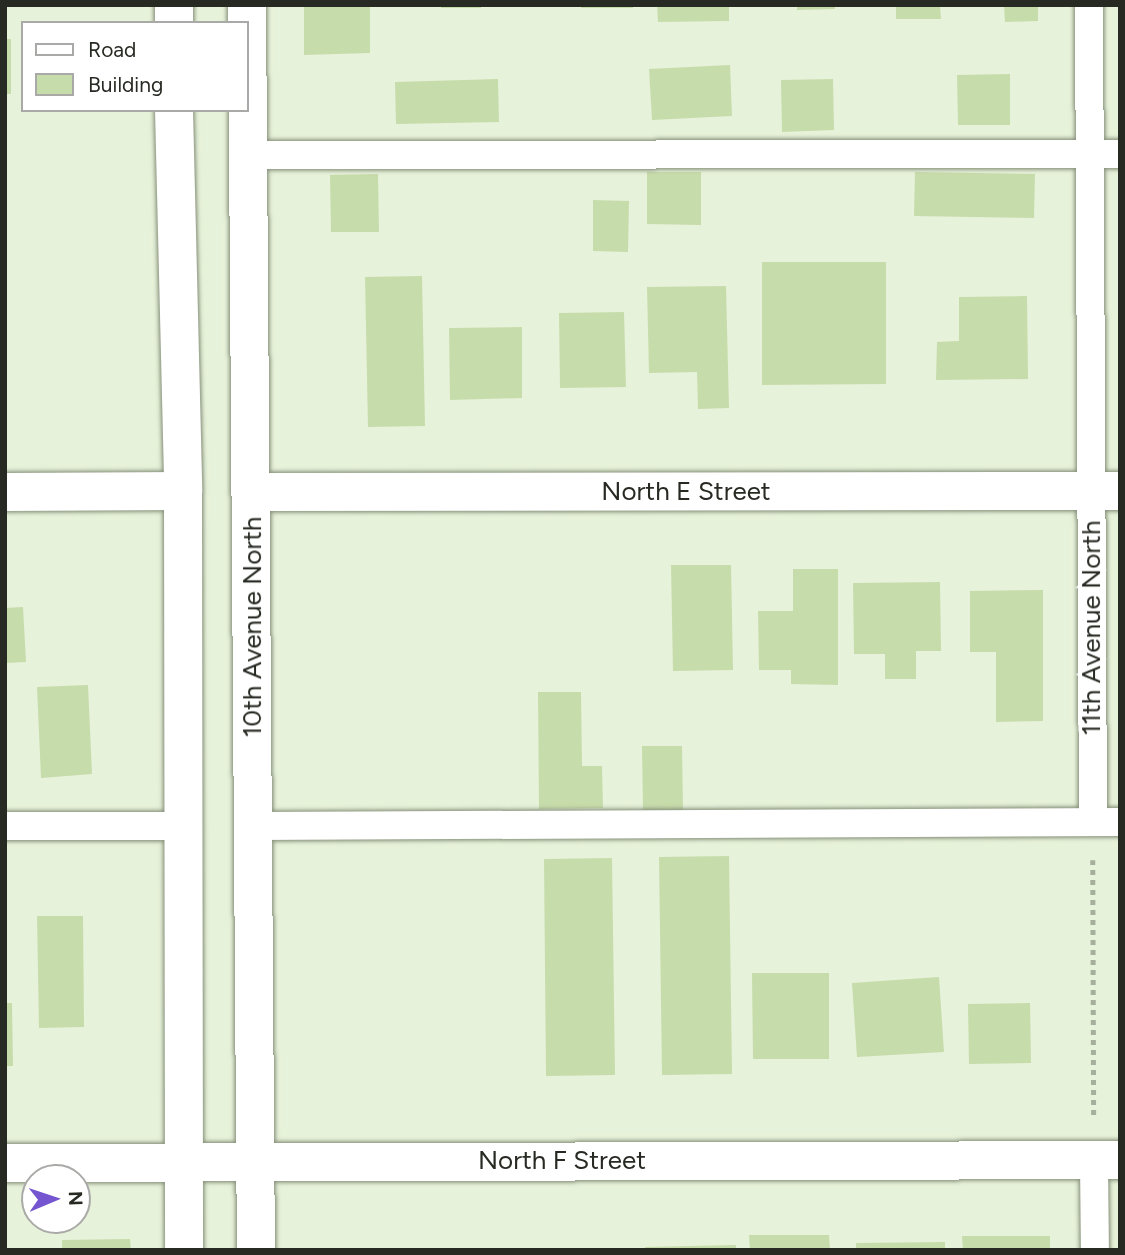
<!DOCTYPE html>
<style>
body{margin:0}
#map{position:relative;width:1125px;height:1255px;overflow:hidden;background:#e7f2da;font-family:Figtree,sans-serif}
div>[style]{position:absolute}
.building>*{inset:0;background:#c7dcab}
.path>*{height:4.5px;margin-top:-2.25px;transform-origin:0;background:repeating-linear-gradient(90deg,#a6ae9c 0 5px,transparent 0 10px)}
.roads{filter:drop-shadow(0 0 2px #86907a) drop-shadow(0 0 2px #86907a)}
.service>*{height:28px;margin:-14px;padding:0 14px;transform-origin:14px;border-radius:14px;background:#fff}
.minor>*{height:38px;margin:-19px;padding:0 19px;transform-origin:19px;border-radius:19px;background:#fff}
.secondary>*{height:38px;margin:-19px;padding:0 19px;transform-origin:19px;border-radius:19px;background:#fff}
span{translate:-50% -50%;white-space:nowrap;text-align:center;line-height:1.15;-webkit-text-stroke:7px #fff;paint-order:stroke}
.street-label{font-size:26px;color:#272a22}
.frame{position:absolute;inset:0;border:7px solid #272a22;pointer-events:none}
.legend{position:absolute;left:21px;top:21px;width:228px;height:91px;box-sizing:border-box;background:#fff;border:2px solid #a9aaa7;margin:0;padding:9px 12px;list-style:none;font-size:21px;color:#272a22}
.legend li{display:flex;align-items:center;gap:14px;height:35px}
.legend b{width:35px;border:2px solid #a9aaa7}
.north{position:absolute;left:21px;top:1164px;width:70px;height:70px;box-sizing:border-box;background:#fff;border:2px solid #a9aaa7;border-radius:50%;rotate:88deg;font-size:19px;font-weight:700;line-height:28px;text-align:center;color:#272a22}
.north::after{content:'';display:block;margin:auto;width:24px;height:32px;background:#7556d0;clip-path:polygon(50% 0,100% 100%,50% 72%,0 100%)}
</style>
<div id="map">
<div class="building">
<div style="clip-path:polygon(304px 5px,370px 5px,370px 53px,304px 55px)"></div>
<div style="clip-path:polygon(441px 5px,481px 5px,481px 8px,441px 8px)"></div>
<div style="clip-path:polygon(581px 5px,633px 5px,633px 8px,581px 8px)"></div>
<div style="clip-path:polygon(657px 5px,729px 5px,729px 21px,658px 22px)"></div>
<div style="clip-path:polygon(797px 5px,835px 5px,835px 9px,797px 10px)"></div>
<div style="clip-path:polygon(896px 5px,940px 5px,941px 19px,896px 19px)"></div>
<div style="clip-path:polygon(1004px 5px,1038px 5px,1038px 21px,1005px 22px)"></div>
<div style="clip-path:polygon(5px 39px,11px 39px,11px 94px,5px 94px)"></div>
<div style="clip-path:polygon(730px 65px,732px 116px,652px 120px,649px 69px)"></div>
<div style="clip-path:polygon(1010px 74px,1010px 125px,958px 125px,957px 75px)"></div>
<div style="clip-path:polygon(498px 79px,499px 122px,396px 124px,395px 82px)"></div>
<div style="clip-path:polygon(833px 79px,834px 130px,782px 132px,781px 80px)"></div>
<div style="clip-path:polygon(647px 172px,701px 172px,701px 225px,647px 224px)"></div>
<div style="clip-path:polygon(915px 172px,1035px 174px,1034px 218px,914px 216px)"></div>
<div style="clip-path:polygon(378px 174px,379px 232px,331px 232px,330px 175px)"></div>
<div style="clip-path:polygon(593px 200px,629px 201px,628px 252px,593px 251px)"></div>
<div style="clip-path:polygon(762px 262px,886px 262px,886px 384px,762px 385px)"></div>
<div style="clip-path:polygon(422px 276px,425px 426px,368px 427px,365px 277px)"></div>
<div style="clip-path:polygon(726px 286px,729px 408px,698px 409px,697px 372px,649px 373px,647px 287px)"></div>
<div style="clip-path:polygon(1027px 296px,1028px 379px,936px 380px,937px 342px,959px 341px,959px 297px)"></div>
<div style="clip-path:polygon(624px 312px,626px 387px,560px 388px,559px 313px)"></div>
<div style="clip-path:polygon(522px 327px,522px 398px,450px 400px,449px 328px)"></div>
<div style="clip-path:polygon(671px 565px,731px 565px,733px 670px,673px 671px)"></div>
<div style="clip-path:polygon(793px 569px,838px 569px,838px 685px,791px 684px,791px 670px,759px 670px,758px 611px,793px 611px)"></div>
<div style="clip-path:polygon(940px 582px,941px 651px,916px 651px,916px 679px,885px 679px,885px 654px,854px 654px,853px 583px)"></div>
<div style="clip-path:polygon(1043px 590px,1043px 721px,996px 722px,996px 652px,970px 652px,970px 591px)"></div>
<div style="clip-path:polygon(23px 607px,26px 662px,5px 663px,5px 608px)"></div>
<div style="clip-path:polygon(88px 685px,92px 774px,41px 778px,37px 687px)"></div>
<div style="clip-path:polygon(538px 692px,581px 692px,582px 766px,602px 766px,603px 808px,539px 809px)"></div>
<div style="clip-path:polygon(642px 746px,682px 746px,683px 810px,643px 811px)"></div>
<div style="clip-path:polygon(729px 856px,732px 1074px,662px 1075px,659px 857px)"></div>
<div style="clip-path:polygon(612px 858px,615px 1075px,546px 1076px,544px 859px)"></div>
<div style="clip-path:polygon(37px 916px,83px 916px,84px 1027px,39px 1028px)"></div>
<div style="clip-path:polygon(752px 973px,829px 973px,829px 1059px,753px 1059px)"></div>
<div style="clip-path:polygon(939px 977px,944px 1052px,857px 1057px,852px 983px)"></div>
<div style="clip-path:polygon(5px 1003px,12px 1003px,13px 1066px,5px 1066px)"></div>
<div style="clip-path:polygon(1030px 1003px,1031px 1063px,969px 1064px,968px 1004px)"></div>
<div style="clip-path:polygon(749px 1235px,829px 1235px,830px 1250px,750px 1250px)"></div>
<div style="clip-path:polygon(962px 1236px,1050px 1236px,1050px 1250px,963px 1250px)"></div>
<div style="clip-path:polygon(130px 1239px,131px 1250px,62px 1250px,62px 1240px)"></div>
<div style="clip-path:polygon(945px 1242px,945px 1250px,856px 1250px,856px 1243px)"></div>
<div style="clip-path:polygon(736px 1245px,736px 1250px,645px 1250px,645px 1247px)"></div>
</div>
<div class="path">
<div style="left:1093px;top:860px;width:258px;rotate:89.8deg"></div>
</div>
<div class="roads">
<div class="service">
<div style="left:1089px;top:5px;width:817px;rotate:89.72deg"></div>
<div style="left:248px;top:155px;width:872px;rotate:-0.07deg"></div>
<div style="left:5px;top:826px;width:178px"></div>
<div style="left:254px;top:826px;width:866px;rotate:-0.26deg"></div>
<div style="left:1094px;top:1161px;width:89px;rotate:89.4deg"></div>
</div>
<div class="minor">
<div style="left:5px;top:492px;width:178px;rotate:-0.3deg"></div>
<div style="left:253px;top:492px;width:867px;rotate:-0.07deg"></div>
<div style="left:5px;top:1163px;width:1115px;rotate:-0.15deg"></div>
</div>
<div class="secondary">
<div style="left:174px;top:5px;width:18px;rotate:90deg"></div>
<div style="left:247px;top:5px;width:1245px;rotate:89.59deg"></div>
<div style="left:174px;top:110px;width:381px;rotate:88.6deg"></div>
<div style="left:183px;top:491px;width:759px;rotate:89.92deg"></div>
</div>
</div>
<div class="street-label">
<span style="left:686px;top:492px">North E Street</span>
<span style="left:253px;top:627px;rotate:-90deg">10th Avenue North</span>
<span style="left:1092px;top:628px;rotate:-90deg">11th Avenue North</span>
<span style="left:562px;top:1161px">North F Street</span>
</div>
<div class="frame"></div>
<ul class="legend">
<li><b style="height:9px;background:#fff"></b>Road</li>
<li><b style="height:19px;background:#c7dcab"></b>Building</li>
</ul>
<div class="north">N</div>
</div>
